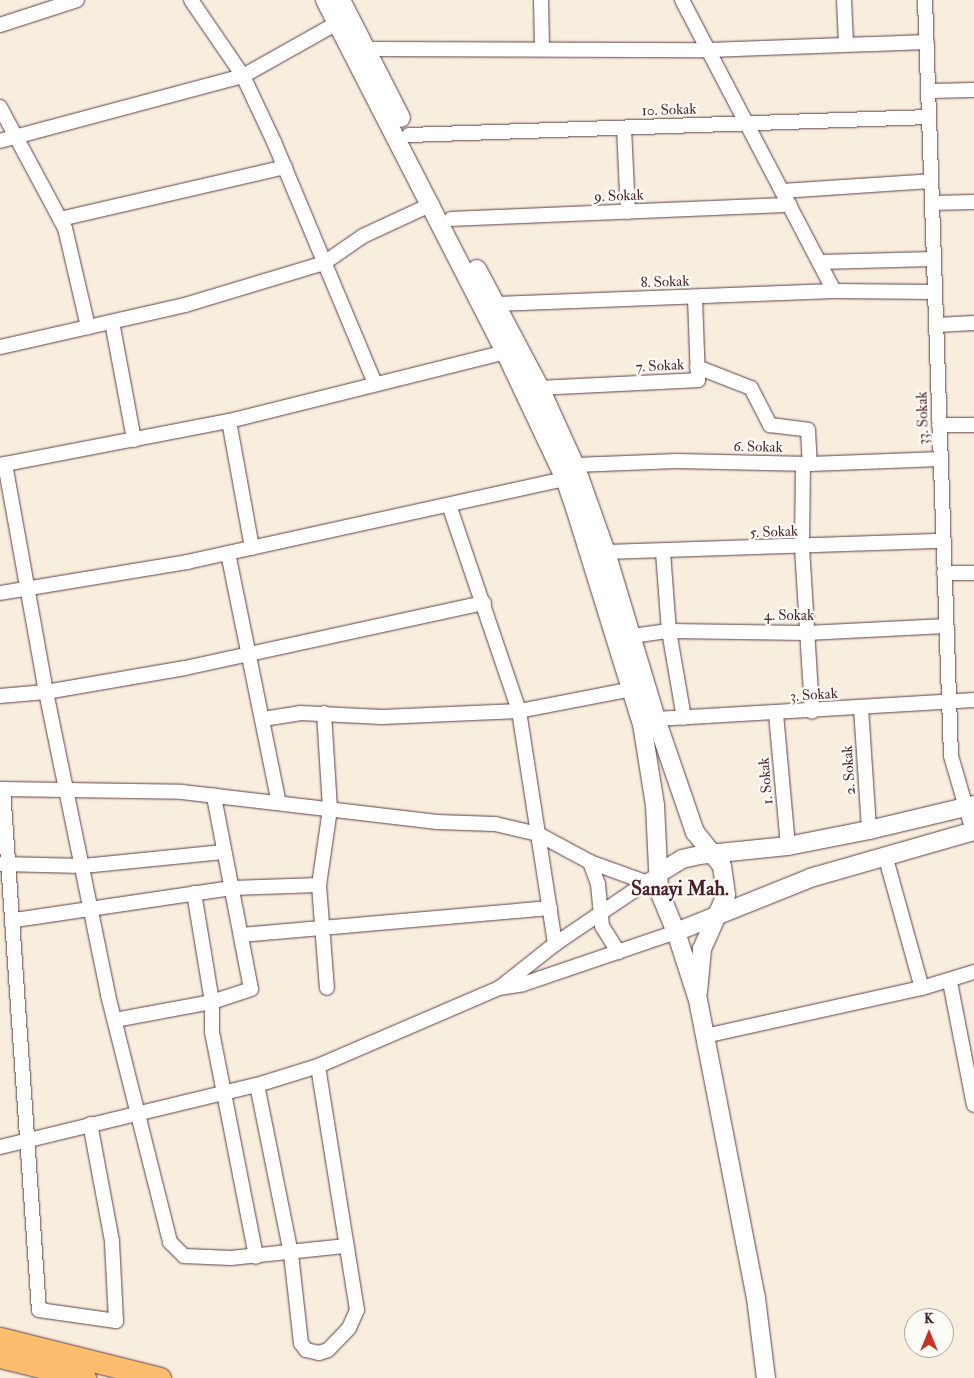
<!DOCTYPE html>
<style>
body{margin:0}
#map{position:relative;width:974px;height:1378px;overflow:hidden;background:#f8eede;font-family:"IM FELL Double Pica",serif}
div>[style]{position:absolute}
.roads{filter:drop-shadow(0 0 1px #643e46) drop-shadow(0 0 1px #643e46)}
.minor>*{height:14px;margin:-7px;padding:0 7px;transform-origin:7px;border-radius:7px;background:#fff}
.tertiary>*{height:18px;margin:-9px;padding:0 9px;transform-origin:9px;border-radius:9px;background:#fff}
.primary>*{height:21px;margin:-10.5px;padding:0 10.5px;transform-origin:10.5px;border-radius:10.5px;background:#fcbd6f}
span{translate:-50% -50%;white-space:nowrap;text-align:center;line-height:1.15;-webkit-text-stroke:4.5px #fdfcf7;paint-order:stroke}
.street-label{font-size:15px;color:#4a1f2b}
.district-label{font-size:20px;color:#4a1f2b;font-weight:700}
.north{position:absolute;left:904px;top:1308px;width:50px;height:50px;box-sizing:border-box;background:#fdfcf7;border:1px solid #b5a4a5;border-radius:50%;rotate:0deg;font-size:14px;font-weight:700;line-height:20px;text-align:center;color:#4a1f2b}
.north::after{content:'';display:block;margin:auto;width:18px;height:22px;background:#c8321e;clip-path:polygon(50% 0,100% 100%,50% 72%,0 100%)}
</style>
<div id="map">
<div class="roads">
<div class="minor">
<div style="left:191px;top:0;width:92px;rotate:55.6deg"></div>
<div style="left:243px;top:76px;width:73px;rotate:64.8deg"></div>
<div style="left:274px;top:142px;width:262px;rotate:67.3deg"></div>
<div style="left:541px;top:0;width:49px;rotate:88.8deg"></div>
<div style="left:682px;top:0;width:328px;rotate:62.4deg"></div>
<div style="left:834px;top:291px;width:101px;rotate:0.6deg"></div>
<div style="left:844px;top:0;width:43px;rotate:87.3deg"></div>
<div style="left:925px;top:0;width:756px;rotate:88.03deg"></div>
<div style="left:951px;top:756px;width:78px;rotate:73.7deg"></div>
<div style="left:0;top:25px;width:81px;rotate:-18deg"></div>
<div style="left:367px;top:49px;width:342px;rotate:0.2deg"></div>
<div style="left:709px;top:50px;width:218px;rotate:-2.1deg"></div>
<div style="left:929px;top:91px;width:45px;rotate:-1.3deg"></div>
<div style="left:0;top:107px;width:137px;rotate:61.8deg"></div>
<div style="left:65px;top:228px;width:102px;rotate:76.9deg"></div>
<div style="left:624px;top:128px;width:84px;rotate:87.3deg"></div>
<div style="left:409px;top:135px;width:520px;rotate:-1.98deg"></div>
<div style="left:0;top:141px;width:252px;rotate:-15deg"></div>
<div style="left:243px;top:76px;width:110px;rotate:-29.4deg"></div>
<div style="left:782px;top:191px;width:149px;rotate:-3.8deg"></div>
<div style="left:932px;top:203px;width:42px;rotate:-1.4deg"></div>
<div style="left:60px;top:219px;width:231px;rotate:-13deg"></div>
<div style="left:451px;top:219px;width:339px;rotate:-2.4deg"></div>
<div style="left:819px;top:262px;width:114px;rotate:-1.5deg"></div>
<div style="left:496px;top:304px;width:338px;rotate:-2.2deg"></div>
<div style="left:112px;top:322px;width:120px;rotate:79.4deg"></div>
<div style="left:936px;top:325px;width:38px;rotate:-3deg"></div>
<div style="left:0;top:347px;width:190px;rotate:-12.8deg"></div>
<div style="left:185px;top:305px;width:145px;rotate:-16.8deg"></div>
<div style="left:324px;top:263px;width:47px;rotate:-34.7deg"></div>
<div style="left:363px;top:236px;width:76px;rotate:-24.9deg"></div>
<div style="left:697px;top:367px;width:58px;rotate:21.3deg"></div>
<div style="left:751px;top:388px;width:42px;rotate:62.8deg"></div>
<div style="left:770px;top:425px;width:38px;rotate:7deg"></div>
<div style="left:808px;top:430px;width:34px;rotate:87deg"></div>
<div style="left:540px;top:388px;width:158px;rotate:-2.9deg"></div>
<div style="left:698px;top:380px;width:82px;rotate:-92.1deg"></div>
<div style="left:229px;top:421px;width:129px;rotate:79.7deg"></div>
<div style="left:939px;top:425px;width:35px"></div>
<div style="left:5px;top:464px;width:232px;rotate:79.8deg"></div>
<div style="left:46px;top:692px;width:309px;rotate:78.4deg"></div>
<div style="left:108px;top:995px;width:255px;rotate:75.9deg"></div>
<div style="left:170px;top:1242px;width:20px;rotate:45deg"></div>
<div style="left:184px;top:1256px;width:47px;rotate:2.4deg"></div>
<div style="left:231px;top:1258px;width:116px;rotate:-6deg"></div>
<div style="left:803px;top:464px;width:83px;rotate:90.7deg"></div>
<div style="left:802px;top:547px;width:165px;rotate:86.5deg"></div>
<div style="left:0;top:465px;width:233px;rotate:-10.9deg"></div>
<div style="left:229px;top:421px;width:284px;rotate:-14deg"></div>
<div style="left:575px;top:465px;width:102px;rotate:-2.2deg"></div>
<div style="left:677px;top:461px;width:133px;rotate:1.3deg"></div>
<div style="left:810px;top:464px;width:131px;rotate:-2.2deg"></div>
<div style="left:449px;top:505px;width:218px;rotate:71.2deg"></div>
<div style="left:519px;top:711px;width:236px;rotate:81.2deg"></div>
<div style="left:606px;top:552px;width:337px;rotate:-1.9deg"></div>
<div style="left:663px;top:552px;width:79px;rotate:85.7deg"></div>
<div style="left:669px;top:631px;width:88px;rotate:80.2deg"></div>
<div style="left:228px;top:553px;width:255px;rotate:78.5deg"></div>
<div style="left:944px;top:573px;width:30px"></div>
<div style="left:0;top:593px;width:190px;rotate:-9.4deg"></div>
<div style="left:187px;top:562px;width:387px;rotate:-12.4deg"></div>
<div style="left:632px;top:636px;width:37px;rotate:-8deg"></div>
<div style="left:669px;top:631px;width:138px;rotate:0.8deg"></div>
<div style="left:807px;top:633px;width:139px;rotate:-2.9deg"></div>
<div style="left:0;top:696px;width:46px;rotate:-5deg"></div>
<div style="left:46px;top:692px;width:141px;rotate:-9.8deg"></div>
<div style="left:185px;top:668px;width:306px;rotate:-12.3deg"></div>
<div style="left:861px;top:708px;width:122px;rotate:86.2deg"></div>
<div style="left:324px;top:713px;width:96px;rotate:86.4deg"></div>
<div style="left:330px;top:809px;width:77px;rotate:98.2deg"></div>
<div style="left:319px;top:885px;width:103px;rotate:85.6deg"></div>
<div style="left:776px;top:714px;width:133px;rotate:84.8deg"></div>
<div style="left:263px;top:719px;width:37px;rotate:-9deg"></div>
<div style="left:300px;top:713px;width:82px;rotate:2.8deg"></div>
<div style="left:382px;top:717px;width:137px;rotate:-2.5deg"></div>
<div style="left:519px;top:711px;width:115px;rotate:-11deg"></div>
<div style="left:656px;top:719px;width:319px;rotate:-3.4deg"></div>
<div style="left:0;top:789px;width:182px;rotate:0.9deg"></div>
<div style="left:182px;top:792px;width:257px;rotate:6.7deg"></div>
<div style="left:437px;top:822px;width:58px;rotate:2deg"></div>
<div style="left:495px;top:824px;width:44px;rotate:13.1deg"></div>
<div style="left:538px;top:834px;width:59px;rotate:28.3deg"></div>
<div style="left:590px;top:862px;width:59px;rotate:20deg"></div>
<div style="left:3px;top:789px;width:522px;rotate:86.05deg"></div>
<div style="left:39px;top:1310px;width:78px;rotate:8.1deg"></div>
<div style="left:116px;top:1321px;width:80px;rotate:-92.9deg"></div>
<div style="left:112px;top:1241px;width:119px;rotate:-100.6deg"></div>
<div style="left:885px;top:855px;width:138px;rotate:74.5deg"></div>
<div style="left:590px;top:862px;width:23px;rotate:70deg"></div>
<div style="left:598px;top:884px;width:42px;rotate:84.6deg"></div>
<div style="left:602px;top:926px;width:31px;rotate:58deg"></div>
<div style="left:1px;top:864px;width:82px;rotate:1.4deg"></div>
<div style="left:83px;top:866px;width:141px;rotate:-5.7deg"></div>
<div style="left:194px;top:893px;width:110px;rotate:80.6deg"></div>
<div style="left:212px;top:1002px;width:30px;rotate:90deg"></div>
<div style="left:212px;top:1032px;width:229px;rotate:78.9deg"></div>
<div style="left:15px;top:920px;width:219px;rotate:-8.4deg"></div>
<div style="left:232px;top:888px;width:87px;rotate:-2deg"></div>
<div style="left:241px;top:935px;width:310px;rotate:-5deg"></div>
<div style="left:950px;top:982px;width:125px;rotate:79deg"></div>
<div style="left:502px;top:986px;width:68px;rotate:-38.4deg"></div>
<div style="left:555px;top:944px;width:116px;rotate:-34.1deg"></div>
<div style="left:115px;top:1020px;width:99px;rotate:-10.5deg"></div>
<div style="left:212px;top:1002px;width:41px;rotate:-18.4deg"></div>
<div style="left:251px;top:989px;width:197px;rotate:-100.9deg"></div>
<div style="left:705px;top:1036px;width:222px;rotate:-12.5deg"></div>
<div style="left:922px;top:988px;width:54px;rotate:-17.1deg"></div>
<div style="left:257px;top:1085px;width:172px;rotate:78.6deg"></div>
<div style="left:291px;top:1254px;width:90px;rotate:83.6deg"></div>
<div style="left:301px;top:1343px;width:9px;rotate:54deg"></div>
<div style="left:306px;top:1350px;width:13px;rotate:13deg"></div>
<div style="left:319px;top:1353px;width:9px;rotate:-18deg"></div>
<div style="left:328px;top:1350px;width:30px;rotate:-46deg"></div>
<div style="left:349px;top:1328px;width:20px;rotate:-66deg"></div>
<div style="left:357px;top:1310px;width:247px;rotate:-99.1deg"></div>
<div style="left:0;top:1147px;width:264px;rotate:-13.6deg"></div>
<div style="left:257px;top:1085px;width:64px;rotate:-17.3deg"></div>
<div style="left:318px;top:1066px;width:197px;rotate:-23.3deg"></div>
<div style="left:499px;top:988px;width:24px;rotate:-9deg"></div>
<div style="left:523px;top:984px;width:162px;rotate:-18.8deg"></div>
</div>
<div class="tertiary">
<div style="left:325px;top:0;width:395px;rotate:62.9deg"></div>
<div style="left:505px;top:352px;width:140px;rotate:64.7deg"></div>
<div style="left:565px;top:479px;width:31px;rotate:71deg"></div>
<div style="left:575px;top:508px;width:226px;rotate:72.8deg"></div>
<div style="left:642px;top:724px;width:82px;rotate:80.9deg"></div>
<div style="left:655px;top:805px;width:86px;rotate:87.3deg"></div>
<div style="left:659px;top:891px;width:44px;rotate:67.5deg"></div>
<div style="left:676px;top:932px;width:71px;rotate:72.1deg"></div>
<div style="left:698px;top:1000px;width:304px;rotate:79deg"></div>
<div style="left:756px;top:1298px;width:81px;rotate:82.9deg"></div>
<div style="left:341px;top:0;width:132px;rotate:63deg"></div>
<div style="left:477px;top:269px;width:135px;rotate:62.1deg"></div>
<div style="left:540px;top:388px;width:85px;rotate:65.6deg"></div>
<div style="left:575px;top:465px;width:92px;rotate:70.4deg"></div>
<div style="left:606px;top:552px;width:174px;rotate:73.3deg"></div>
<div style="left:656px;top:719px;width:120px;rotate:71deg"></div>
<div style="left:695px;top:832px;width:43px;rotate:51.5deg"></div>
<div style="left:722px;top:866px;width:29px;rotate:82deg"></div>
<div style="left:726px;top:895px;width:59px;rotate:114deg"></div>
<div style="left:702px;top:949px;width:43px;rotate:95.3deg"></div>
<div style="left:659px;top:873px;width:27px;rotate:-31deg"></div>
<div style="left:682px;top:859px;width:17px;rotate:-13deg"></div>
<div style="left:699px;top:855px;width:89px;rotate:-5.8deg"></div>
<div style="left:788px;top:846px;width:83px;rotate:-11.2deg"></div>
<div style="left:869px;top:830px;width:108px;rotate:-13.4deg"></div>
<div style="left:676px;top:932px;width:144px;rotate:-21.9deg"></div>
<div style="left:810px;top:878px;width:171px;rotate:-16deg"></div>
</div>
<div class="primary">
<div style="left:0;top:1338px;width:165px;rotate:14deg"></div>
<div style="left:0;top:1357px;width:88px;rotate:13.9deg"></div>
</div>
</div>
<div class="street-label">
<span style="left:669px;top:110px;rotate:-2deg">10. Sokak</span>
<span style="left:619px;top:196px;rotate:-2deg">9. Sokak</span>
<span style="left:665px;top:282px;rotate:-2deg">8. Sokak</span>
<span style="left:660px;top:366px;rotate:-3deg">7. Sokak</span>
<span style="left:923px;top:418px;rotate:-92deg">33. Sokak</span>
<span style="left:758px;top:447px;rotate:1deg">6. Sokak</span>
<span style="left:774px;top:532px;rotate:-2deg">5. Sokak</span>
<span style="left:789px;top:616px">4. Sokak</span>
<span style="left:814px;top:695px;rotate:-4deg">3. Sokak</span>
<span style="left:849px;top:770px;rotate:-94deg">2. Sokak</span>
<span style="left:766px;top:781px;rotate:-95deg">1. Sokak</span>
</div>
<div class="district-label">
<span style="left:680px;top:888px">Sanayi Mah.</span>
</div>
<div class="north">K</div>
</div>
